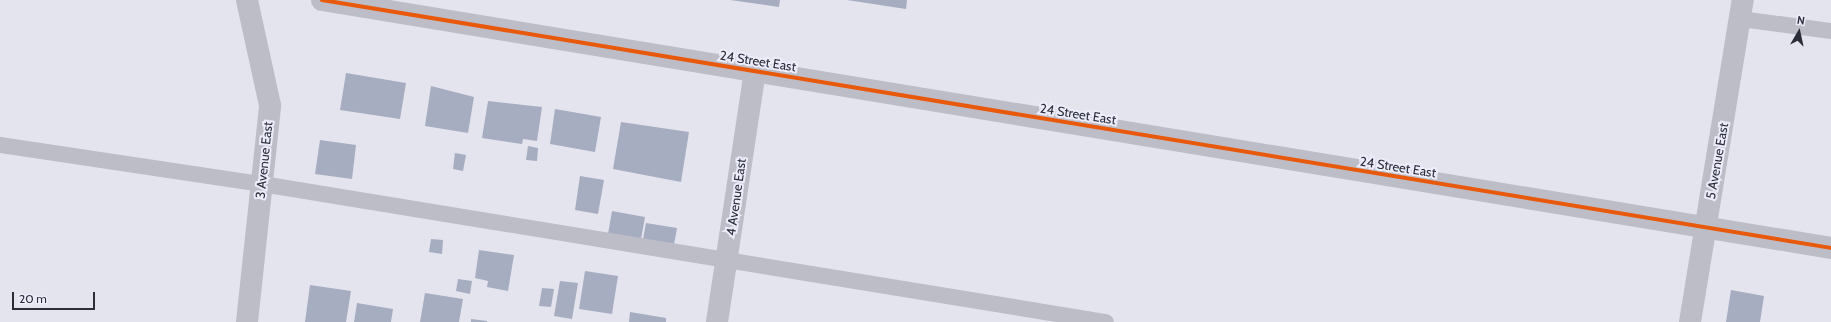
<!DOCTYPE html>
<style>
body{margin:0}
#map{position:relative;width:1831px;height:322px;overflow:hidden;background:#e4e4ee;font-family:Cabin,sans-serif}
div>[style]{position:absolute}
.building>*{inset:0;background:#a6adc1}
.lane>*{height:16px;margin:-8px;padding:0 8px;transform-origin:8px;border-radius:8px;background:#bdbdc7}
.street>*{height:22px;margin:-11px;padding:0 11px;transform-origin:11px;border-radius:11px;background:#bdbdc7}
.cycleway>*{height:4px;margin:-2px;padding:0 2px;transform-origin:2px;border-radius:2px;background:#e8590c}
span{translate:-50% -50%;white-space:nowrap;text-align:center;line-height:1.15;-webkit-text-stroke:4px #ececfa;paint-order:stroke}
.street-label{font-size:13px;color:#2b2e39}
.north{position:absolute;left:1779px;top:12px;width:40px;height:40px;-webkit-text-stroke:3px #ececfa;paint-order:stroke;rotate:9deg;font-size:11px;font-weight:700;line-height:16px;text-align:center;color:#2b2e39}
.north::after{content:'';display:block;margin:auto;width:14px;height:18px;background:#2b2e39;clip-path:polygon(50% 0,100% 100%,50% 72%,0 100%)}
.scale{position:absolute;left:12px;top:292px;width:83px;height:18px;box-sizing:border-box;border:2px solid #2b2e39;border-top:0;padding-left:5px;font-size:12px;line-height:14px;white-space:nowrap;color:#2b2e39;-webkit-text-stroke:3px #ececfa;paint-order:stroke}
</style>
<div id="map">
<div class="building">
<div style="clip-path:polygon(730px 0,780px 0,779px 7px)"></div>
<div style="clip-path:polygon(847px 0,907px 0,906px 9px)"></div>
<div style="clip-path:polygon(346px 73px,406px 83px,400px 119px,340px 110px)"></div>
<div style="clip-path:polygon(431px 86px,474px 97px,468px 133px,425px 126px)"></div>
<div style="clip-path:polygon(488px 101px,542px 107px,537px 141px,523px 139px,522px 144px,482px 138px)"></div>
<div style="clip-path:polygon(555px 109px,601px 117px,595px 152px,550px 144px)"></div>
<div style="clip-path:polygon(621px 122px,689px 132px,681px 182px,613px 169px)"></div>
<div style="clip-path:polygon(320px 140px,356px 145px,352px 179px,315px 174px)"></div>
<div style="clip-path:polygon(528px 146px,538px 148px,537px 161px,526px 160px)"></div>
<div style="clip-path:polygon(455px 153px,466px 155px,463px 171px,453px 169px)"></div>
<div style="clip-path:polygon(580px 176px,604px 180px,598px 214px,575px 210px)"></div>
<div style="clip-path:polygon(612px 211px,645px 217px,641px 239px,608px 234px)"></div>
<div style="clip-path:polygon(646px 223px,677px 228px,673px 250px,642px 245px)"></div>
<div style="clip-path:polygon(431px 239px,443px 240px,442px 254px,429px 252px)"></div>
<div style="clip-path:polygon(479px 250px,514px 255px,508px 291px,487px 287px,488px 281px,475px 278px)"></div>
<div style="clip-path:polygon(585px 271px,618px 276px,612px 314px,579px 309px)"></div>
<div style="clip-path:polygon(458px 279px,472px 281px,470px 294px,456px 291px)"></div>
<div style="clip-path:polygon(560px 281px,578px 283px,572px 319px,554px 316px)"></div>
<div style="clip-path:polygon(310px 285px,351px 291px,346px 322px,305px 322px)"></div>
<div style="clip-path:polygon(542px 288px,554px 289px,551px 307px,539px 306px)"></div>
<div style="clip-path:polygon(1731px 290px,1764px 296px,1760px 322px,1726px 322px)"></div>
<div style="clip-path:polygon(425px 293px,463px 299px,459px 322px,420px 322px)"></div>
<div style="clip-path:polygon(357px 303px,393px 309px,391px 322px,354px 322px)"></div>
<div style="clip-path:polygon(630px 312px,666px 318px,666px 322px,629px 322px)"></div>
<div style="clip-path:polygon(471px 319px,487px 321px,487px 322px,471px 322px)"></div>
</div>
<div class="lane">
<div style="left:1741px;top:19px;width:91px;rotate:7.6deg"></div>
<div style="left:0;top:145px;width:265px;rotate:8.5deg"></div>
<div style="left:262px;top:184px;width:855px;rotate:9.29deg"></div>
</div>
<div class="street">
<div style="left:322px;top:0;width:1529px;rotate:9.33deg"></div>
<div style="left:247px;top:322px;width:218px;rotate:-83.9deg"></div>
<div style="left:270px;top:105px;width:107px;rotate:-102.4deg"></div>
<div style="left:717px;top:322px;width:254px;rotate:-81.4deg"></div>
<div style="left:1690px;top:322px;width:326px;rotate:-80.7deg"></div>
</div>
<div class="cycleway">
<div style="left:322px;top:0;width:1529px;rotate:9.33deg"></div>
</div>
<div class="street-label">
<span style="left:758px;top:61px;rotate:9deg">24 Street East</span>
<span style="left:1078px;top:114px;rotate:9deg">24 Street East</span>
<span style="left:264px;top:160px;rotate:-84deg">3 Avenue East</span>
<span style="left:1717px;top:161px;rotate:-80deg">5 Avenue East</span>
<span style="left:1398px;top:167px;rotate:9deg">24 Street East</span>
<span style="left:736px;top:197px;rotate:-82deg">4 Avenue East</span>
</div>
<div class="north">N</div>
<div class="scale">20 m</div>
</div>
